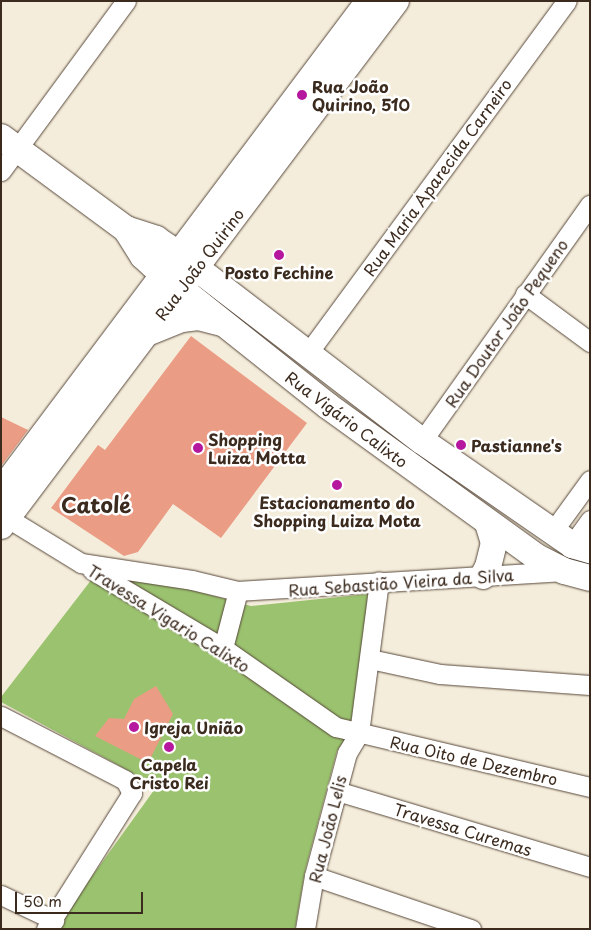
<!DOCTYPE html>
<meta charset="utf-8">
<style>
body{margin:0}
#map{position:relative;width:591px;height:930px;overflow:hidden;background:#f5eddb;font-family:"Playpen Sans",sans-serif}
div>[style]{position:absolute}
.green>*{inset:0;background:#9bc36f}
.building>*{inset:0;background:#ea9c84}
.roads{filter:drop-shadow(0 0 1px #57473a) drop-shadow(0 0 1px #57473a)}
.minor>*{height:19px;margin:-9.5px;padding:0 9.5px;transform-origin:9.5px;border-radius:9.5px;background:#fff}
.secondary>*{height:26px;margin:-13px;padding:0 13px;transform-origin:13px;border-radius:13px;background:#fff}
.dots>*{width:14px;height:14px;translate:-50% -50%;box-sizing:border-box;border:2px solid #fff;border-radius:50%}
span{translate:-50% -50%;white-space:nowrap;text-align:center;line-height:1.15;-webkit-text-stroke:5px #fff;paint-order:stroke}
.poi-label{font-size:16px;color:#3b2a1e;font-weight:700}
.left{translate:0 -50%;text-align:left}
.street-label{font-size:16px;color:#3b2a1e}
.district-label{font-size:21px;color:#3b2a1e;font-weight:700}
.frame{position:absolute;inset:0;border:2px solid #3b2a1e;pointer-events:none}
.scale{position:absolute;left:15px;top:892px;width:128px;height:22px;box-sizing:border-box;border:2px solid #3b2a1e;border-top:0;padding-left:6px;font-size:15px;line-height:18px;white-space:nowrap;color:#3b2a1e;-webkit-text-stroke:4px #fff;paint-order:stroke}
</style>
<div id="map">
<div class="green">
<div style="clip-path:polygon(95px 575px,181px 587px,251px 606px,368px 594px,354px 726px,337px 751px,305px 871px,295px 929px,54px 929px,157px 786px,1px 702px,1px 697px)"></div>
</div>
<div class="building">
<div style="clip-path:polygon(191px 336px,307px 423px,221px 538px,173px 504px,138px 552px,124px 556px,51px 508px,98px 445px,105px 450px)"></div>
<div style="clip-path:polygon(1px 417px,28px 430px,1px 466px)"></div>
<div style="clip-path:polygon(156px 686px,173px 714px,148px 763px,95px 736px,109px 718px,124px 719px,134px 699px)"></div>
</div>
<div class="roads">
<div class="minor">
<div style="left:1px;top:171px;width:211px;rotate:-53.7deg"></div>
<div style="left:525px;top:294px;width:81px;rotate:36.4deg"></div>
<div style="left:308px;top:353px;width:437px;rotate:-53.7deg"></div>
<div style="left:422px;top:441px;width:290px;rotate:-54.6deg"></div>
<div style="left:1px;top:514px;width:94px;rotate:31.5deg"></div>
<div style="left:81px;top:563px;width:112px;rotate:8.7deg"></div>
<div style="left:192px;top:580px;width:47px;rotate:13.4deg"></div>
<div style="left:238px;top:591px;width:326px;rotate:-3.5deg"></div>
<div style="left:553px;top:531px;width:63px;rotate:-54deg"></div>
<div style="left:572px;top:545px;width:31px;rotate:-54deg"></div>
<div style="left:92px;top:570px;width:152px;rotate:30.8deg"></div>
<div style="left:223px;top:648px;width:138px;rotate:35deg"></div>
<div style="left:336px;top:727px;width:261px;rotate:13.3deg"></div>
<div style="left:223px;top:648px;width:59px;rotate:-75.3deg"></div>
<div style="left:370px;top:659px;width:72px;rotate:12.1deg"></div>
<div style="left:440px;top:674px;width:150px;rotate:4.2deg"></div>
<div style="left:1px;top:716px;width:140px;rotate:27.3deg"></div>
<div style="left:125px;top:780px;width:15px;rotate:62deg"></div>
<div style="left:132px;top:793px;width:161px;rotate:122.3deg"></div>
<div style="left:337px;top:791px;width:264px;rotate:16.7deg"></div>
<div style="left:314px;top:876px;width:166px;rotate:18.7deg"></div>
<div style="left:1px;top:895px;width:59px;rotate:25.3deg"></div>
<div style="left:305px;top:929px;width:54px;rotate:-80.4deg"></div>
<div style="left:314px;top:876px;width:127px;rotate:-75deg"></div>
<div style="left:347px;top:753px;width:23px;rotate:-59deg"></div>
<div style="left:359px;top:733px;width:153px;rotate:-82.5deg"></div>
</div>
<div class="secondary">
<div style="left:1px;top:137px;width:155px;rotate:36.4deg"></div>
<div style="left:126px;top:229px;width:32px;rotate:18deg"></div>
<div style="left:156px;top:239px;width:27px;rotate:34deg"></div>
<div style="left:178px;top:254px;width:307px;rotate:37.5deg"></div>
<div style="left:422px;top:441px;width:183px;rotate:34.7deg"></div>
<div style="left:572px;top:545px;width:19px;rotate:16deg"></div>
<div style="left:126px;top:229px;width:32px;rotate:58deg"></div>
<div style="left:143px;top:256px;width:26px;rotate:43deg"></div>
<div style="left:162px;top:274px;width:212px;rotate:38.5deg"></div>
<div style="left:328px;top:406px;width:256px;rotate:35.9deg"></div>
<div style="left:535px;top:556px;width:33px;rotate:27deg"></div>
<div style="left:564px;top:571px;width:27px;rotate:15deg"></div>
<div style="left:147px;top:333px;width:38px;rotate:-22deg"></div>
<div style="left:182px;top:319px;width:16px;rotate:-7deg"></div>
<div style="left:198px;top:317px;width:25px;rotate:14deg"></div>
<div style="left:1px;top:491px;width:613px;rotate:-53.09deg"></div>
<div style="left:1px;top:526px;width:657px;rotate:-53.04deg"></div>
<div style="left:483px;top:576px;width:10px;rotate:-61deg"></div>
<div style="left:488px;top:567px;width:25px;rotate:-76deg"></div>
<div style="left:494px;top:543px;width:21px;rotate:-107deg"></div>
</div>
</div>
<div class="dots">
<div style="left:302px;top:95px;background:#b5179e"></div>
<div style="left:279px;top:255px;background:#b5179e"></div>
<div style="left:461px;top:445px;background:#b5179e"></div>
<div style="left:198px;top:448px;background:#b5179e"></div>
<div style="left:337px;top:485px;background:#b5179e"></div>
<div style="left:134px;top:727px;background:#b5179e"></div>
<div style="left:169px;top:747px;background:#b5179e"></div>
</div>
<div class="poi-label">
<span class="left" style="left:312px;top:95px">Rua João<br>Quirino, 510</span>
<span style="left:279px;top:272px">Posto Fechine</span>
<span class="left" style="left:208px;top:448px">Shopping<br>Luiza Motta</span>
<span class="left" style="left:471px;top:445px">Pastianne's</span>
<span style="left:337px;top:511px">Estacionamento do<br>Shopping Luiza Mota</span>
<span class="left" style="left:144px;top:727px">Igreja União</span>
<span style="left:169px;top:773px">Capela<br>Cristo Rei</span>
</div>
<div class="street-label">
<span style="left:437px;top:177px;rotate:-54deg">Rua Maria Aparecida Carneiro</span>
<span style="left:199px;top:264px;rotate:-53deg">Rua João Quirino</span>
<span style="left:506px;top:323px;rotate:-55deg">Rua Doutor João Pequeno</span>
<span style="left:347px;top:419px;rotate:37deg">Rua Vigário Calixto</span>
<span style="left:401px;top:582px;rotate:-4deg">Rua Sebastião Vieira da Silva</span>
<span style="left:169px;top:618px;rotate:32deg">Travessa Vigario Calixto</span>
<span style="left:474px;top:760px;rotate:13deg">Rua Oito de Dezembro</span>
<span style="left:327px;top:829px;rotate:-76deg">Rua João Lelis</span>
<span style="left:463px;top:829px;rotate:17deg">Travessa Curemas</span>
</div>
<div class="district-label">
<span style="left:96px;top:504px">Catolé</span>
</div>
<div class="frame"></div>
<div class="scale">50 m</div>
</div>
